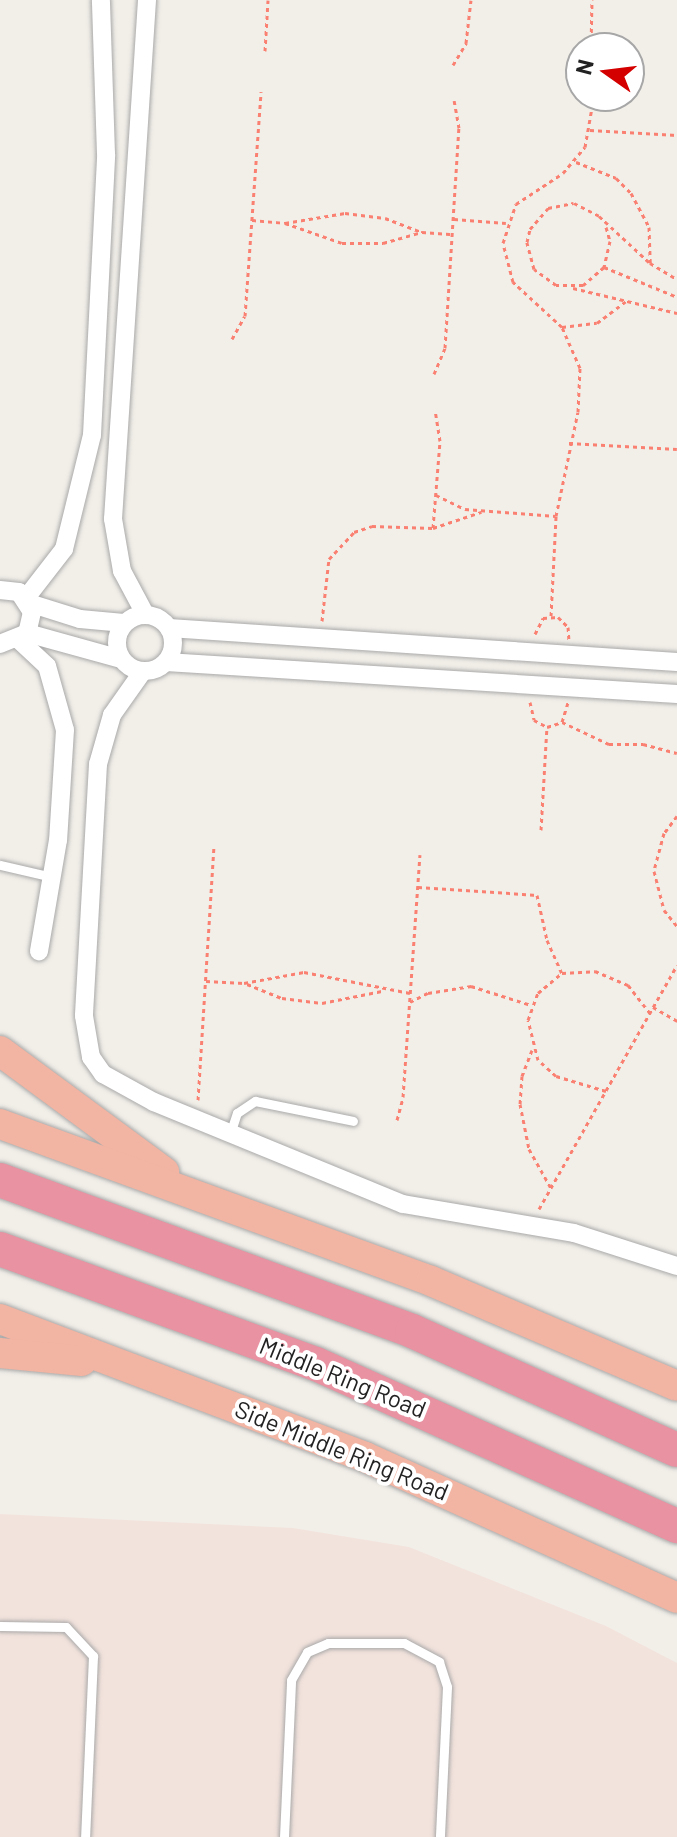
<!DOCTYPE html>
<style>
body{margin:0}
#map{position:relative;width:677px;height:1837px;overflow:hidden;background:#f2efe9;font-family:Barlow,sans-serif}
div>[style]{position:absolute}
.military>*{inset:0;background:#f3e3dd}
.path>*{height:3px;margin-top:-1.5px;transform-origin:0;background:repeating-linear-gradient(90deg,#fa8072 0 4px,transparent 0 8px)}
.roads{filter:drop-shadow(0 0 2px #a9a9a9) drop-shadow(0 0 2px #a9a9a9)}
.service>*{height:9px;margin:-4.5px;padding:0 4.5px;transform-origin:4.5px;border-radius:4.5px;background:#fff}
.minor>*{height:18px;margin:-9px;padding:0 9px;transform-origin:9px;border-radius:9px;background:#fff}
.minor>.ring{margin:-9px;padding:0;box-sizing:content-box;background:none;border:18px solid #fff;border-radius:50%}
.trunk>*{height:30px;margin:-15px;padding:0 15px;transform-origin:15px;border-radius:15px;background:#f2b4a3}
.motorway>*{height:34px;margin:-17px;padding:0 17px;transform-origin:17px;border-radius:17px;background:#e892a2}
span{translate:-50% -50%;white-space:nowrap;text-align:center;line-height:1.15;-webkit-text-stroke:8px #fff;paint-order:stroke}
.street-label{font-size:24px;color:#222}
.north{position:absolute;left:565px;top:32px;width:80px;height:80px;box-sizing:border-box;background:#fff;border:2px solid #a7a7a7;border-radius:50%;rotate:284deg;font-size:22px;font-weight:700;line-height:32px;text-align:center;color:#222}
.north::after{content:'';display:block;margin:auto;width:28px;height:36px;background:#d40000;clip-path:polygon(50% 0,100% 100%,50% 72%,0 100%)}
</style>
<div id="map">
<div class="military">
<div style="clip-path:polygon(0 1514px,293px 1528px,409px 1547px,606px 1626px,677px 1663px,677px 1837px,0 1837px)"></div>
</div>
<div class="path">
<div style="left:591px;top:48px;width:48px;rotate:-88.8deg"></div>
<div style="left:265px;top:51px;width:51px;rotate:-86.6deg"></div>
<div style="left:453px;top:65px;width:26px;rotate:-59deg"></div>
<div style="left:466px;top:43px;width:43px;rotate:-83.4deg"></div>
<div style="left:590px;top:130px;width:87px;rotate:3.3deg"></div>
<div style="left:576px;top:162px;width:43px;rotate:21.8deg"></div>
<div style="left:616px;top:178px;width:21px;rotate:45deg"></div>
<div style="left:631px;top:193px;width:38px;rotate:62deg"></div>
<div style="left:649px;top:227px;width:36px;rotate:88deg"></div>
<div style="left:454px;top:219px;width:52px;rotate:4.4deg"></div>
<div style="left:252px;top:220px;width:33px;rotate:5deg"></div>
<div style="left:285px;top:223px;width:60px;rotate:19.3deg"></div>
<div style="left:342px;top:243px;width:41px"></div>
<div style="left:383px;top:243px;width:41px;rotate:-15.8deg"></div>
<div style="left:285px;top:223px;width:61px;rotate:-9.5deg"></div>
<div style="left:345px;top:213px;width:40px;rotate:7.1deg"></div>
<div style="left:385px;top:218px;width:40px;rotate:21deg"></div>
<div style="left:422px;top:232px;width:31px;rotate:4deg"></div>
<div style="left:606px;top:227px;width:15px;rotate:74deg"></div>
<div style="left:610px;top:241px;width:27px;rotate:103deg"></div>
<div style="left:604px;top:267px;width:28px;rotate:139deg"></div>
<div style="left:583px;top:285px;width:27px;rotate:180deg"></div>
<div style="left:556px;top:285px;width:27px;rotate:-144deg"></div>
<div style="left:534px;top:269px;width:28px;rotate:-105deg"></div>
<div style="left:527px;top:242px;width:13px;rotate:-77deg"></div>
<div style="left:530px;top:229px;width:28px;rotate:-49deg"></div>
<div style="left:548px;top:208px;width:26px;rotate:-11deg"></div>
<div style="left:574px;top:203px;width:28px;rotate:27deg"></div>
<div style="left:599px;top:216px;width:69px;rotate:42.7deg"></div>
<div style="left:650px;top:263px;width:31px;rotate:31deg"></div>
<div style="left:604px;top:267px;width:79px;rotate:22.3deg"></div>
<div style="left:573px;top:288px;width:107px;rotate:13.5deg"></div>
<div style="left:562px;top:327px;width:35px;rotate:-7deg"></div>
<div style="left:597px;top:323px;width:36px;rotate:-37deg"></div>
<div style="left:232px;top:339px;width:26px;rotate:-61deg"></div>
<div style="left:245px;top:316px;width:225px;rotate:-85.9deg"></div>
<div style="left:434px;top:374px;width:28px;rotate:-67deg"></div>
<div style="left:445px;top:348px;width:220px;rotate:-86.4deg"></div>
<div style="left:459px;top:128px;width:28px;rotate:-100deg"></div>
<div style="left:569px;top:443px;width:108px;rotate:3.2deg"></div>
<div style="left:436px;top:495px;width:32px;rotate:26deg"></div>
<div style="left:465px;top:509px;width:91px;rotate:4.4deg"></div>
<div style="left:433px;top:528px;width:87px;rotate:-85.4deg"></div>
<div style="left:440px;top:441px;width:31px;rotate:-99deg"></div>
<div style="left:551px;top:616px;width:100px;rotate:-87.1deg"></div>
<div style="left:556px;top:516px;width:106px;rotate:-78.1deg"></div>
<div style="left:578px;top:412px;width:44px;rotate:-87.4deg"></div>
<div style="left:580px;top:368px;width:45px;rotate:-113.7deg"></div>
<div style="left:562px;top:327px;width:67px;rotate:-137.4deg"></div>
<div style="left:513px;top:282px;width:40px;rotate:-104.4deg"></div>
<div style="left:503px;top:243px;width:41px;rotate:-71.6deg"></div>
<div style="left:516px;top:204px;width:56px;rotate:-33.4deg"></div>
<div style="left:563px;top:173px;width:34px;rotate:-50deg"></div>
<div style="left:585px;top:147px;width:52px;rotate:-80deg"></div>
<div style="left:322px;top:621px;width:62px;rotate:-83.6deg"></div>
<div style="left:329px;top:559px;width:37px;rotate:-47deg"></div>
<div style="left:354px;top:532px;width:19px;rotate:-18deg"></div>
<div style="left:372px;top:526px;width:61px;rotate:1.9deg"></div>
<div style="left:433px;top:528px;width:51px;rotate:-18.4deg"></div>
<div style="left:535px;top:634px;width:18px;rotate:-63deg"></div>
<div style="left:543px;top:618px;width:15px;rotate:-4deg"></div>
<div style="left:558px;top:617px;width:14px;rotate:45deg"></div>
<div style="left:568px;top:627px;width:13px;rotate:86deg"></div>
<div style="left:530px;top:702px;width:18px;rotate:77deg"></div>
<div style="left:534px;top:720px;width:15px;rotate:28deg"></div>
<div style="left:547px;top:727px;width:16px;rotate:-18deg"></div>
<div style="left:562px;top:722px;width:21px;rotate:-73deg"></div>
<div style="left:562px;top:722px;width:52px;rotate:25.1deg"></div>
<div style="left:609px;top:744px;width:34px"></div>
<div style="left:643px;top:744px;width:35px;rotate:15deg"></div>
<div style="left:677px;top:816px;width:21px;rotate:127deg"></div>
<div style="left:664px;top:833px;width:39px;rotate:105deg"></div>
<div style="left:654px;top:871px;width:40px;rotate:75.6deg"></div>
<div style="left:664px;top:910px;width:21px;rotate:51deg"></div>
<div style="left:541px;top:830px;width:103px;rotate:-86.7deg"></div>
<div style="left:418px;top:887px;width:119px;rotate:3.8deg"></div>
<div style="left:537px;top:895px;width:46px;rotate:77.5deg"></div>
<div style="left:547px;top:940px;width:36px;rotate:66deg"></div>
<div style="left:206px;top:981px;width:38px;rotate:3deg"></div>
<div style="left:244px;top:983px;width:61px;rotate:-10.4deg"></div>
<div style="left:304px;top:972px;width:108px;rotate:11.2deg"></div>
<div style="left:247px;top:984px;width:38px;rotate:22deg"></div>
<div style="left:282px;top:998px;width:40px;rotate:7.1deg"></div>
<div style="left:322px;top:1003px;width:61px;rotate:-11.3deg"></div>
<div style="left:410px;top:1002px;width:20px;rotate:-27deg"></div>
<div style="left:428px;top:993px;width:44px;rotate:-9.2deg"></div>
<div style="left:471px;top:986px;width:63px;rotate:17.6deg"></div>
<div style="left:653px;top:1007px;width:28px;rotate:30deg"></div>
<div style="left:532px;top:1050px;width:28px;rotate:111deg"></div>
<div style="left:522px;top:1076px;width:28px;rotate:94deg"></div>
<div style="left:520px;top:1104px;width:46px;rotate:78.7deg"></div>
<div style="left:529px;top:1149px;width:45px;rotate:60.6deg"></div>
<div style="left:606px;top:1091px;width:52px;rotate:-163.3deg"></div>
<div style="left:556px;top:1076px;width:24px;rotate:-138deg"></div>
<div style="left:538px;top:1060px;width:41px;rotate:-104deg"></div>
<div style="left:528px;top:1020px;width:29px;rotate:-70deg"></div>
<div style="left:538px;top:993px;width:31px;rotate:-40deg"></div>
<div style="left:562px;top:973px;width:33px;rotate:-3deg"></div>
<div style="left:595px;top:971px;width:36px;rotate:23deg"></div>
<div style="left:628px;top:985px;width:36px;rotate:52deg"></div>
<div style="left:198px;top:1100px;width:256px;rotate:-86.4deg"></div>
<div style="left:397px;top:1120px;width:24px;rotate:-75deg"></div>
<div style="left:403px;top:1097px;width:243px;rotate:-86deg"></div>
<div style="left:539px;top:1209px;width:280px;rotate:-60.5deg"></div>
</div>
<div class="roads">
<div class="service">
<div style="left:0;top:865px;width:53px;rotate:13deg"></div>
<div style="left:230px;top:1134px;width:22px;rotate:-72deg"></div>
<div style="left:237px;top:1113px;width:22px;rotate:-34deg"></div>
<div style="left:255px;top:1101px;width:100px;rotate:11.5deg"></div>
<div style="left:0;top:1626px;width:66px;rotate:0.9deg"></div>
<div style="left:66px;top:1627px;width:40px;rotate:47deg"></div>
<div style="left:93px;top:1656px;width:181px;rotate:92.5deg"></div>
<div style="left:284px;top:1837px;width:157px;rotate:-87.4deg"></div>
<div style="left:291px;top:1680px;width:32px;rotate:-60deg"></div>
<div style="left:307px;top:1652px;width:23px;rotate:-23deg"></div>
<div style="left:328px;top:1643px;width:76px"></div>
<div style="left:404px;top:1643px;width:40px;rotate:28deg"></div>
<div style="left:439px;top:1662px;width:26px;rotate:72deg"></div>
<div style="left:447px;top:1687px;width:150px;rotate:92.7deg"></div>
</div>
<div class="minor">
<div style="left:0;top:590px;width:19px;rotate:6deg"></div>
<div style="left:19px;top:592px;width:24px;rotate:57deg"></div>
<div style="left:32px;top:612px;width:22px;rotate:103deg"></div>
<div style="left:27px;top:633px;width:29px;rotate:158deg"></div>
<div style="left:26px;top:598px;width:62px;rotate:-52.2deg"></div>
<div style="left:64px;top:549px;width:117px;rotate:-76.2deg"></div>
<div style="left:92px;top:435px;width:281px;rotate:-87.1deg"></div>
<div style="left:106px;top:154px;width:154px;rotate:-91.9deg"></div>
<div style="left:29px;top:603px;width:53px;rotate:17.4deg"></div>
<div style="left:80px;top:619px;width:44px;rotate:5.2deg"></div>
<div style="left:145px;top:614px;width:49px;rotate:-118.1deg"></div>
<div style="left:122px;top:571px;width:53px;rotate:-99.8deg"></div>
<div style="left:113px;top:519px;width:520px;rotate:-86.25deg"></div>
<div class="ring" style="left:117px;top:615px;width:38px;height:38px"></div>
<div style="left:169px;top:628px;width:509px;rotate:3.83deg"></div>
<div style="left:27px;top:633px;width:98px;rotate:15.5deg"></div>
<div style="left:19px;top:640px;width:38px;rotate:43deg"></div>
<div style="left:47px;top:666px;width:66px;rotate:74.3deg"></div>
<div style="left:65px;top:730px;width:110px;rotate:93.6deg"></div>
<div style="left:58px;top:840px;width:113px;rotate:99.7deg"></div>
<div style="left:166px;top:662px;width:512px;rotate:3.58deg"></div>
<div style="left:143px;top:671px;width:54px;rotate:125.2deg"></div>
<div style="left:112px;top:715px;width:51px;rotate:105.9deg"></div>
<div style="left:98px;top:764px;width:252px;rotate:93.2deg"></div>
<div style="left:84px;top:1016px;width:42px;rotate:80.3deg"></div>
<div style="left:91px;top:1057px;width:21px;rotate:55deg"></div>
<div style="left:103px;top:1074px;width:58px;rotate:28.8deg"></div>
<div style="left:154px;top:1102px;width:269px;rotate:22.3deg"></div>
<div style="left:403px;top:1204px;width:173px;rotate:9.6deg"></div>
<div style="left:574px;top:1233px;width:108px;rotate:17.8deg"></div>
</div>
<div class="trunk">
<div style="left:0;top:1051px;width:204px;rotate:36.4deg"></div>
<div style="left:0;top:1124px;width:459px;rotate:20deg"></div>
<div style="left:431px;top:1281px;width:267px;rotate:23.1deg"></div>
<div style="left:0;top:1319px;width:390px;rotate:20.7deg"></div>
<div style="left:365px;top:1457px;width:342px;rotate:24.3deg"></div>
<div style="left:0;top:1353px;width:82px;rotate:5.6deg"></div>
</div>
<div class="motorway">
<div style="left:0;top:1180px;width:439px;rotate:20.1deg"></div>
<div style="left:412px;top:1331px;width:290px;rotate:24.2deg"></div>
<div style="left:0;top:1249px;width:336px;rotate:20deg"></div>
<div style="left:316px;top:1364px;width:396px;rotate:24.2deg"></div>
</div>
</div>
<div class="street-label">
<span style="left:343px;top:1377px;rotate:22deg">Middle Ring Road</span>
<span style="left:342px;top:1450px;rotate:22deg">Side Middle Ring Road</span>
</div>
<div class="north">N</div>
</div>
